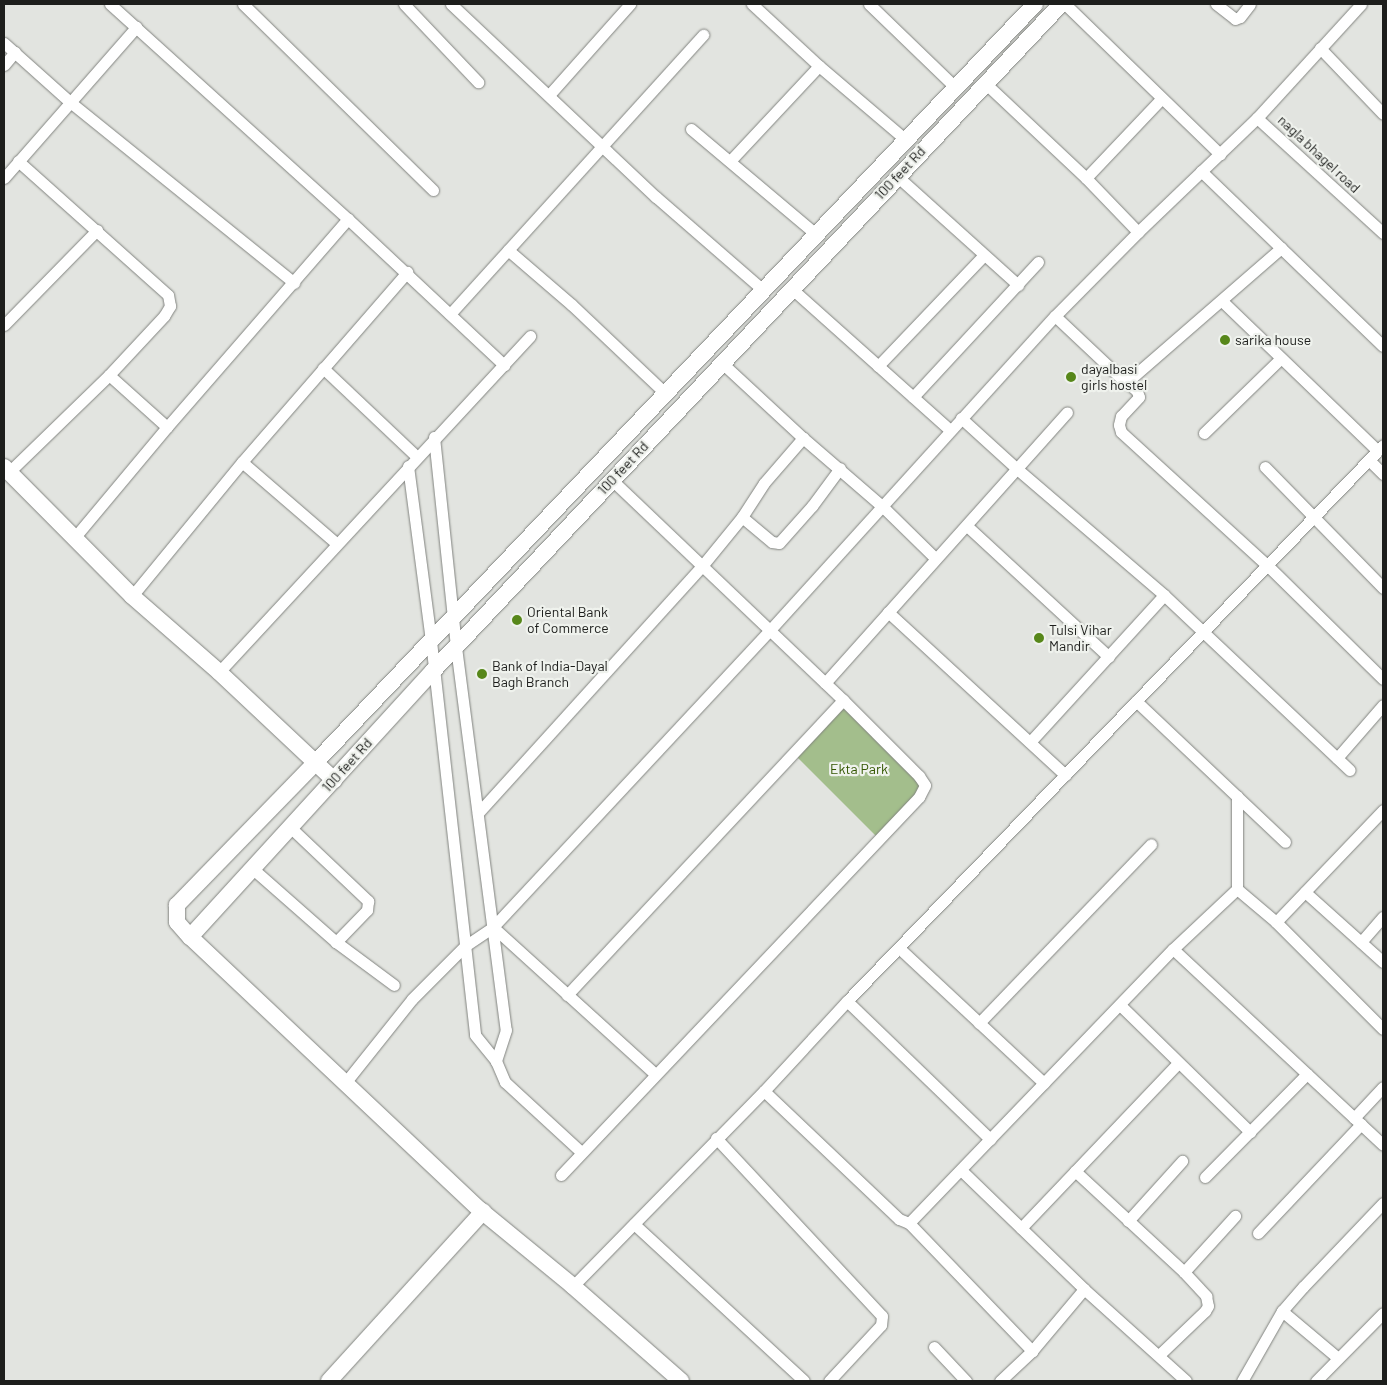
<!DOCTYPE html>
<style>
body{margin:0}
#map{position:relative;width:1387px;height:1385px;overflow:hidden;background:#e2e4e0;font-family:Barlow,sans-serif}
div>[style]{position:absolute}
.green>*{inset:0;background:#a3be8c}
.roads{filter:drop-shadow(0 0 1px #81837f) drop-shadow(0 0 1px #81837f)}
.street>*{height:11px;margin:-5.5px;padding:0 5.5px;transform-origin:5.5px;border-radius:5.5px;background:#fff}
.secondary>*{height:16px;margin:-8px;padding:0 8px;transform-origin:8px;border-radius:8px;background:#fff}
.dots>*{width:14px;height:14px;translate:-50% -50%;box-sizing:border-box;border:2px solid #eff2ed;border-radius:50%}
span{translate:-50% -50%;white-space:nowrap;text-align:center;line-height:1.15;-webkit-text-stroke:4.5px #eff2ed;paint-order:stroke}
.street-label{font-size:14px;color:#1d1e1c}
.poi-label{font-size:14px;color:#1d1e1c}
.left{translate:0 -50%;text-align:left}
.park-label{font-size:14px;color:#335600}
.frame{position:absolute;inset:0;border:5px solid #1d1e1c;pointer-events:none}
</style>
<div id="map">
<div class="green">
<div style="clip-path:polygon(843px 700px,925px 785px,879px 839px,793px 753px)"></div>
</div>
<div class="roads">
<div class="street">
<div style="left:110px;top:4px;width:321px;rotate:42.1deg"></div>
<div style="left:348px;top:219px;width:214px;rotate:43.1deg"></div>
<div style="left:243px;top:4px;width:266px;rotate:44.4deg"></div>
<div style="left:404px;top:4px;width:108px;rotate:46.5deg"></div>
<div style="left:451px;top:4px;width:282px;rotate:43.3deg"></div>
<div style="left:656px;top:197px;width:143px;rotate:41deg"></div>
<div style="left:752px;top:4px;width:91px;rotate:42.8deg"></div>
<div style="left:819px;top:66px;width:114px;rotate:40.4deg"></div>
<div style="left:869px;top:4px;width:121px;rotate:44deg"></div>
<div style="left:1065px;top:4px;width:216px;rotate:44.1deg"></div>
<div style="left:1216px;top:4px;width:24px;rotate:38deg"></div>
<div style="left:1235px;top:19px;width:5px;rotate:-22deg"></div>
<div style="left:1240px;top:17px;width:16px;rotate:-52deg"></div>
<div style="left:4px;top:43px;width:89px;rotate:41.8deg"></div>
<div style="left:70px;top:102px;width:288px;rotate:38.9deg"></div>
<div style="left:1320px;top:48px;width:91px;rotate:46.3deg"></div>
<div style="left:4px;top:65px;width:17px;rotate:-50deg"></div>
<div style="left:985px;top:83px;width:139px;rotate:43.2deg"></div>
<div style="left:549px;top:95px;width:122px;rotate:-48.3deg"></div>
<div style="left:1257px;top:118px;width:171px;rotate:42.4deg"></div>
<div style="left:691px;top:129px;width:165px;rotate:40.1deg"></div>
<div style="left:730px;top:161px;width:130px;rotate:-46.9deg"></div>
<div style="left:1201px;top:171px;width:252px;rotate:43.9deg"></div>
<div style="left:897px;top:176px;width:163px;rotate:42deg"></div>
<div style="left:4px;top:178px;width:201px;rotate:-48.8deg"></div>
<div style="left:1138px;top:232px;width:75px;rotate:-133.9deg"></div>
<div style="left:1086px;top:178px;width:110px;rotate:-46.5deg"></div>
<div style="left:508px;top:250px;width:84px;rotate:40.7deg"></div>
<div style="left:572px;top:305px;width:129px;rotate:43.4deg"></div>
<div style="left:791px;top:288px;width:213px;rotate:41.8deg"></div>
<div style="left:1222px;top:301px;width:216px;rotate:43.9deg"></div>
<div style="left:450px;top:314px;width:377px;rotate:-47.8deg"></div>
<div style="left:1055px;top:316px;width:93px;rotate:43.3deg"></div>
<div style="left:1123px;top:380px;width:5px;rotate:11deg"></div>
<div style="left:1128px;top:381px;width:203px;rotate:-41deg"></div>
<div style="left:4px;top:325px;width:133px;rotate:-45.6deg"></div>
<div style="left:722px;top:363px;width:110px;rotate:42.8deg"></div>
<div style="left:803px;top:438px;width:106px;rotate:40.8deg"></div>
<div style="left:883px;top:507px;width:73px;rotate:44.4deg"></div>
<div style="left:878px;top:366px;width:153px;rotate:-46.3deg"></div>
<div style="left:323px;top:368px;width:128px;rotate:43.4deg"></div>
<div style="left:109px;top:375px;width:78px;rotate:41.9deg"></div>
<div style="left:1126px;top:382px;width:14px;rotate:39deg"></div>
<div style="left:1137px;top:391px;width:6px;rotate:72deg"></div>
<div style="left:1139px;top:397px;width:26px;rotate:133deg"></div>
<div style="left:1121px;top:416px;width:9px;rotate:103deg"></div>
<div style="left:1119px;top:425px;width:7px;rotate:74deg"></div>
<div style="left:1121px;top:432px;width:199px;rotate:42.4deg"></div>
<div style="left:1268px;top:566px;width:161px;rotate:44.5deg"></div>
<div style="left:913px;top:397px;width:184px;rotate:-47.2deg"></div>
<div style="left:961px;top:418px;width:74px;rotate:42.3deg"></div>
<div style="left:1016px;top:468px;width:195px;rotate:40.6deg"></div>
<div style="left:1164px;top:595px;width:255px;rotate:43.3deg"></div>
<div style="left:1204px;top:433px;width:107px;rotate:-44.2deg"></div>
<div style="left:434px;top:437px;width:211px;rotate:84deg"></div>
<div style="left:456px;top:647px;width:386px;rotate:82.6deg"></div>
<div style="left:506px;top:1030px;width:33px;rotate:108deg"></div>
<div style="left:496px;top:1061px;width:23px;rotate:67deg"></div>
<div style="left:505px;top:1082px;width:103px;rotate:42.6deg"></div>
<div style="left:1369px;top:460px;width:20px;rotate:45deg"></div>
<div style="left:242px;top:462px;width:125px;rotate:40.8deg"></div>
<div style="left:408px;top:466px;width:177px;rotate:82.5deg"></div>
<div style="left:431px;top:641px;width:396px;rotate:83.6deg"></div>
<div style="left:475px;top:1035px;width:33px;rotate:51deg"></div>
<div style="left:1265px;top:467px;width:169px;rotate:45.7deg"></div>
<div style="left:9px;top:472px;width:139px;rotate:-44.1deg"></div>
<div style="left:109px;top:375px;width:81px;rotate:-47deg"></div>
<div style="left:164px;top:316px;width:12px;rotate:-59deg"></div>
<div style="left:170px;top:306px;width:11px;rotate:-100deg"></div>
<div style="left:168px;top:295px;width:201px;rotate:-138.2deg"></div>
<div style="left:742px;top:517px;width:39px;rotate:40deg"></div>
<div style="left:772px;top:542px;width:7px;rotate:8deg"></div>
<div style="left:779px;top:543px;width:50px;rotate:-48.3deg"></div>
<div style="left:812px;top:506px;width:47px;rotate:-53.6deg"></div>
<div style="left:967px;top:526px;width:193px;rotate:42.7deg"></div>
<div style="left:75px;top:537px;width:143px;rotate:-50.1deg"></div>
<div style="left:167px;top:427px;width:276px;rotate:-49deg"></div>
<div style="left:132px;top:596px;width:173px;rotate:-50.6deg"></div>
<div style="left:242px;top:462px;width:252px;rotate:-49deg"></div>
<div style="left:888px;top:612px;width:241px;rotate:42.6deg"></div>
<div style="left:219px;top:672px;width:458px;rotate:-47.2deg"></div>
<div style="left:825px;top:683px;width:363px;rotate:-48.2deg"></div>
<div style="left:1136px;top:701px;width:205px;rotate:43.4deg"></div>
<div style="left:1030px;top:742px;width:199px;rotate:-47.6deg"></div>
<div style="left:1337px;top:758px;width:70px;rotate:-49deg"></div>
<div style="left:1237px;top:796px;width:93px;rotate:90deg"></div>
<div style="left:478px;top:813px;width:333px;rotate:-47.8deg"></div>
<div style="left:702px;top:566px;width:63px;rotate:-50.8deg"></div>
<div style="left:742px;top:517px;width:40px;rotate:-57.1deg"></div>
<div style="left:764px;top:483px;width:60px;rotate:-49.1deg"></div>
<div style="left:290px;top:827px;width:108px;rotate:43.5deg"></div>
<div style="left:368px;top:901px;width:9px;rotate:96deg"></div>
<div style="left:367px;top:910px;width:45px;rotate:134.1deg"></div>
<div style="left:253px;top:869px;width:111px;rotate:41.3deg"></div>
<div style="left:336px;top:942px;width:72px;rotate:36.6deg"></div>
<div style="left:1237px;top:889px;width:51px;rotate:40.2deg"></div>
<div style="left:1276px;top:922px;width:151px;rotate:45deg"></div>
<div style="left:1305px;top:892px;width:105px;rotate:41.9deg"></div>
<div style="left:1276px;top:922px;width:155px;rotate:-46.3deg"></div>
<div style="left:493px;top:927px;width:219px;rotate:42.2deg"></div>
<div style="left:1361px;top:942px;width:33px;rotate:-49deg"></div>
<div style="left:899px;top:948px;width:198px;rotate:43deg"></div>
<div style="left:1173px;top:949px;width:287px;rotate:43deg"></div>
<div style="left:567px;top:995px;width:404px;rotate:-46.9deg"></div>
<div style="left:847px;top:1001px;width:199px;rotate:44deg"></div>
<div style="left:1120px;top:1005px;width:182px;rotate:44.3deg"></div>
<div style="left:979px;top:1023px;width:248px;rotate:-46.1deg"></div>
<div style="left:345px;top:1083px;width:107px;rotate:-51.4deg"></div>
<div style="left:412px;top:999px;width:75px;rotate:-45deg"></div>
<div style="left:465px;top:946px;width:34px;rotate:-34deg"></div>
<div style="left:493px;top:927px;width:405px;rotate:-47deg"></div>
<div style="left:769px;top:631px;width:425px;rotate:-47.8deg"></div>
<div style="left:1055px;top:316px;width:118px;rotate:-45.3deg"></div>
<div style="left:1138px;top:232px;width:165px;rotate:-43.8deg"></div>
<div style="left:1257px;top:118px;width:154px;rotate:-47.6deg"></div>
<div style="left:764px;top:1091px;width:186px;rotate:43.5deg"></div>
<div style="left:899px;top:1219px;width:11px;rotate:22deg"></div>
<div style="left:909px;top:1223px;width:380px;rotate:-46.1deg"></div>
<div style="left:1173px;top:949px;width:88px;rotate:-43.2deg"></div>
<div style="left:1354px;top:1118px;width:42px;rotate:-46.9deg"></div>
<div style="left:716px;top:1138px;width:243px;rotate:47deg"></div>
<div style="left:882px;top:1316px;width:9px;rotate:96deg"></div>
<div style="left:881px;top:1325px;width:76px;rotate:132.9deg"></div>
<div style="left:962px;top:1171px;width:170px;rotate:44deg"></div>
<div style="left:1084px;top:1289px;width:137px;rotate:42deg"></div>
<div style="left:1075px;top:1171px;width:149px;rotate:42.8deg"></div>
<div style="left:1184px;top:1272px;width:33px;rotate:47deg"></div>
<div style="left:1206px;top:1296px;width:10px;rotate:79deg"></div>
<div style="left:1208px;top:1306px;width:6px;rotate:121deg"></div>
<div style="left:1205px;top:1311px;width:64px;rotate:136.3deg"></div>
<div style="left:561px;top:1175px;width:521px;rotate:-46.56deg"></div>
<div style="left:919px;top:797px;width:13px;rotate:-63deg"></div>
<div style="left:925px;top:785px;width:11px;rotate:-124deg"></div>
<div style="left:919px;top:776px;width:107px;rotate:-135deg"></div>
<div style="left:843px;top:700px;width:319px;rotate:-136.4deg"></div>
<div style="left:1205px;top:1177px;width:145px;rotate:-45.3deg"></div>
<div style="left:1128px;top:1221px;width:81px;rotate:-48deg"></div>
<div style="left:909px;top:1223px;width:178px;rotate:46.1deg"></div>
<div style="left:634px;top:1224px;width:231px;rotate:42.7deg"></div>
<div style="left:1021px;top:1228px;width:228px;rotate:-46.4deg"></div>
<div style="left:1258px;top:1233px;width:150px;rotate:-46.6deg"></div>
<div style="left:1184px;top:1272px;width:76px;rotate:-47.7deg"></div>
<div style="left:573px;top:1286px;width:273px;rotate:-45.6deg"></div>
<div style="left:764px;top:1091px;width:122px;rotate:-47.3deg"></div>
<div style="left:847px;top:1001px;width:772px;rotate:-46.05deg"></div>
<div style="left:1282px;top:1311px;width:73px;rotate:40deg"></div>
<div style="left:934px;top:1347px;width:47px;rotate:46.7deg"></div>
<div style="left:1000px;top:1381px;width:44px;rotate:-43.2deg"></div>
<div style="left:1032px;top:1351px;width:81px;rotate:-50deg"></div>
<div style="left:1242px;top:1381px;width:81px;rotate:-60.3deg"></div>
<div style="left:1282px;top:1311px;width:32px;rotate:-49deg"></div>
<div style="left:1303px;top:1287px;width:116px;rotate:-46.4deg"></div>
<div style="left:1316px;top:1381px;width:95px;rotate:-45.4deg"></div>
</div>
<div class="secondary">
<div style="left:4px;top:467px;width:182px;rotate:45.2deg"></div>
<div style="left:132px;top:596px;width:116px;rotate:41.1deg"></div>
<div style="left:219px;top:672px;width:158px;rotate:43.2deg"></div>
<div style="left:190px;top:937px;width:360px;rotate:-47.6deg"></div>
<div style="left:433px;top:671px;width:916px;rotate:-46.72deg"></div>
<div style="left:329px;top:1381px;width:229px;rotate:-47.7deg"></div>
<div style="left:681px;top:1381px;width:144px;rotate:-138.7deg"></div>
<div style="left:573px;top:1286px;width:120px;rotate:-140.7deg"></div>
<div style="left:480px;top:1210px;width:398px;rotate:-136.7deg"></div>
<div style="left:190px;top:937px;width:20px;rotate:-131deg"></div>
<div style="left:177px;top:922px;width:17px;rotate:-90deg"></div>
<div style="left:177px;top:905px;width:198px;rotate:-45.8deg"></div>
<div style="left:315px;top:763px;width:1046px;rotate:-46.51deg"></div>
</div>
</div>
<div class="dots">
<div style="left:1225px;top:340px;background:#57871a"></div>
<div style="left:1071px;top:377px;background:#57871a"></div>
<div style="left:517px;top:620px;background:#57871a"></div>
<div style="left:1039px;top:638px;background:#57871a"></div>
<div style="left:482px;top:674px;background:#57871a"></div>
</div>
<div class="street-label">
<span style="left:1319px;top:154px;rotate:43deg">nagla bhagel road</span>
<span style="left:900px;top:173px;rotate:-47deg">100 feet Rd</span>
<span style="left:623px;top:468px;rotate:-47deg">100 feet Rd</span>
<span style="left:347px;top:765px;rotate:-48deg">100 feet Rd</span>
</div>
<div class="poi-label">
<span class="left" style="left:1235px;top:340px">sarika house</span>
<span class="left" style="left:1081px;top:377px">dayalbasi<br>girls hostel</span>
<span class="left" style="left:527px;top:620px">Oriental Bank<br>of Commerce</span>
<span class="left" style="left:1049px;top:638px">Tulsi Vihar<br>Mandir</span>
<span class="left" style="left:492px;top:674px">Bank of India-Dayal<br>Bagh Branch</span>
</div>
<div class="park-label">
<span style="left:859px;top:769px">Ekta Park</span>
</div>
<div class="frame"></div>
</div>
